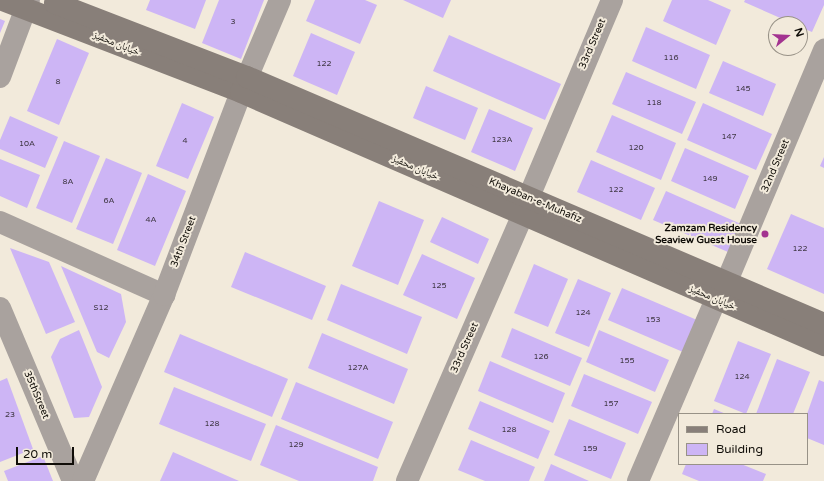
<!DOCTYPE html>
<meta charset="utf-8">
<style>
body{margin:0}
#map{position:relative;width:824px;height:481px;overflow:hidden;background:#f2eadb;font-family:"Varela Round","Noto Naskh Arabic",sans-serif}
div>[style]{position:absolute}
.building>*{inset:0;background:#cdb5f5}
.street>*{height:22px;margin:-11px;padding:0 11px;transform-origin:11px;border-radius:11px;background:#a9a29e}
.secondary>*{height:22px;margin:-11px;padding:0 11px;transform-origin:11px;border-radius:11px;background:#887f79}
.dots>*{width:11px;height:11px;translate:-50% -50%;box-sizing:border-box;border:2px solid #f2eadb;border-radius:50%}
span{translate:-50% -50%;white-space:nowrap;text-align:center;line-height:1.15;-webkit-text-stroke:4px #f2eadb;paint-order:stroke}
.number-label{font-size:8px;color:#3f3743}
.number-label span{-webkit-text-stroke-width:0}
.street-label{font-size:10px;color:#100d08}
.poi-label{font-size:10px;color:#100d08;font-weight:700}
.right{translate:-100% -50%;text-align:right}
.legend{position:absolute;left:678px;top:413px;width:130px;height:52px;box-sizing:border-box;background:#f2eadb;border:1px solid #989287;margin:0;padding:5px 7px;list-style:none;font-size:12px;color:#100d08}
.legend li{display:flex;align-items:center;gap:8px;height:20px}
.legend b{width:20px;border:1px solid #989287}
.north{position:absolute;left:768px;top:16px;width:40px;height:40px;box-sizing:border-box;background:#f2eadb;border:1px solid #989287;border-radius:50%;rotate:72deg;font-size:11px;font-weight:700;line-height:16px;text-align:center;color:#100d08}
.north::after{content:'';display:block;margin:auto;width:14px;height:18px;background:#a33390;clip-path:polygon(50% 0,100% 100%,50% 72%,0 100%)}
.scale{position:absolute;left:16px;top:447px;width:58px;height:18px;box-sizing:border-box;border:2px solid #100d08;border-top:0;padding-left:5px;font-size:12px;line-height:14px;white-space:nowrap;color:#100d08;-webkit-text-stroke:3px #f2eadb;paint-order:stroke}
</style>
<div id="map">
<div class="building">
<div style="clip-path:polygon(150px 0,206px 0,195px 29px,146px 10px)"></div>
<div style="clip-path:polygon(219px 0,264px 0,241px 59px,202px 43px)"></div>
<div style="clip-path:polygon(315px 0,365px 0,377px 5px,360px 44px,306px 21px)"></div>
<div style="clip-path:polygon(403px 0,451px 0,443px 18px)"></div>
<div style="clip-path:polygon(672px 0,708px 0,731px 10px,716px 45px,663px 21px)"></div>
<div style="clip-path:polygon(745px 0,824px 0,824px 5px,812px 32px,800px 27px,800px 24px,794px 24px,744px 2px)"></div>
<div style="clip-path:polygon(0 19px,5px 21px,0 33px)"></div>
<div style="clip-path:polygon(646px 27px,710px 55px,696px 89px,632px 61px)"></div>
<div style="clip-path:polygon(311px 33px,355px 52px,337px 95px,293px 76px)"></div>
<div style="clip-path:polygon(449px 35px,561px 84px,545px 120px,433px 71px)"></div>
<div style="clip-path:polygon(57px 39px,89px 53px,59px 125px,27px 111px)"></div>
<div style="clip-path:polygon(723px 61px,776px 84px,763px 116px,709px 93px)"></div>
<div style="clip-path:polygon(626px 72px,696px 102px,682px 134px,612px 104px)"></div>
<div style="clip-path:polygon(426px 86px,478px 108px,465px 140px,413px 118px)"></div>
<div style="clip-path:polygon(182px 103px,214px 117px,188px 179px,156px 166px)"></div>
<div style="clip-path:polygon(703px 103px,772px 134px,756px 170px,687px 140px)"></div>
<div style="clip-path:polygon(489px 109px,533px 128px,515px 171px,471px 152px)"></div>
<div style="clip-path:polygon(612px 115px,676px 143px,661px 180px,596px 152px)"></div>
<div style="clip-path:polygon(10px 116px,58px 137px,45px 168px,0 149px,0 140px)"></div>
<div style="clip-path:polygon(64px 141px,100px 156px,72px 223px,36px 208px)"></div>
<div style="clip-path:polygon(685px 148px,749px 176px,735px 209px,671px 181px)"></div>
<div style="clip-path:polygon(824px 157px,824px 168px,820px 166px)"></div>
<div style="clip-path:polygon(106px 158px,142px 173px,113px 244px,76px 229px)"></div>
<div style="clip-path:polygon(0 159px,40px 175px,27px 208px,0 196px)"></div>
<div style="clip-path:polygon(591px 160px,655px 188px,641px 220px,577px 192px)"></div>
<div style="clip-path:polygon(148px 174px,186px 191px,155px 266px,117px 250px)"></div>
<div style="clip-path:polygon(666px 191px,741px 224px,728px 252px,653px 220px)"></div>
<div style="clip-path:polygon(379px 201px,424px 220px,398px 285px,352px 266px)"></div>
<div style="clip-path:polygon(791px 214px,824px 228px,824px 294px,767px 269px)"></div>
<div style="clip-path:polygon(442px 217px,489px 239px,478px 264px,430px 242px)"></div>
<div style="clip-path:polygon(10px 248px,49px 262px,75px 322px,46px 334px)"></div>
<div style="clip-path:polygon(245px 252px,326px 286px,312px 320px,231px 287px)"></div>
<div style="clip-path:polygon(422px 254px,475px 278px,457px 319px,403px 295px)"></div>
<div style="clip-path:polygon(534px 264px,568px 279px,548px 327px,514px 313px)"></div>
<div style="clip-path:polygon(61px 266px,121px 294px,126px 322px,109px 358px,97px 352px)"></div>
<div style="clip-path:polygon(578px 279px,611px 293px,589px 347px,555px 333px)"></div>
<div style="clip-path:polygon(341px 284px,422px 317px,407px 354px,327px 320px)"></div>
<div style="clip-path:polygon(622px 288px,697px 320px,683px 352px,608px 320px)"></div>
<div style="clip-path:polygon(512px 328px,582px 358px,570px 386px,501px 357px)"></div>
<div style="clip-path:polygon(79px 330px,102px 387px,89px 417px,74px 418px,51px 357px,60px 339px)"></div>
<div style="clip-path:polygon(599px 330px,669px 360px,655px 392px,586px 362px)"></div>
<div style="clip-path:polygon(322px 333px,408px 369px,394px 404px,308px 368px)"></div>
<div style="clip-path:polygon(180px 334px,288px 379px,272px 417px,164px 372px)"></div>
<div style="clip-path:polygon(738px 341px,771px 354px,746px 414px,714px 401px)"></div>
<div style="clip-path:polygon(777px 359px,810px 372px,793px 414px,756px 414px)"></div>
<div style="clip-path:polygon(490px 361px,565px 393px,553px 423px,478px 391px)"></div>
<div style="clip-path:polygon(584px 374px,652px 402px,638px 434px,571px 406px)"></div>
<div style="clip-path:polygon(7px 378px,33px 449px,0 462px,0 381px)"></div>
<div style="clip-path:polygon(819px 380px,824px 382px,824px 445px,807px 438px,807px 414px)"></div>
<div style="clip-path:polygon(296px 382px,393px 422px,378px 459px,281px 419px)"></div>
<div style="clip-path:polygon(174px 387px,266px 424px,251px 461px,159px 424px)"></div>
<div style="clip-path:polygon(480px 401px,550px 431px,538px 459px,468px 429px)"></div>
<div style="clip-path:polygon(714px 409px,726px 414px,712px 414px)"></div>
<div style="clip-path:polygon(569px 419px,626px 443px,611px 479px,554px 455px)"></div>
<div style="clip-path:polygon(276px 425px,378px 467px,373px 481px,299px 481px,260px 465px)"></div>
<div style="clip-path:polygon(471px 440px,535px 467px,529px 481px,485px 481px,458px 470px)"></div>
<div style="clip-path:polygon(173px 452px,239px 481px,160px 481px)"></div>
<div style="clip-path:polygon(43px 456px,53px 481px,8px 481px,4px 471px)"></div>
<div style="clip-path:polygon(551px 464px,589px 481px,544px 481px)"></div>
<div style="clip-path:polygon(686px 464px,741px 464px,766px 474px,763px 481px,699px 481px,682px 474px)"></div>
</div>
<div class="street">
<div style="left:0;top:77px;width:82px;rotate:-69.4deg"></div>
<div style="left:528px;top:199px;width:216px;rotate:-67.1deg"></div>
<div style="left:0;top:222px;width:180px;rotate:24deg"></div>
<div style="left:727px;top:281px;width:251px;rotate:-67.2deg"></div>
<div style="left:0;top:308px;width:188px;rotate:67.1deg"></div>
<div style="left:83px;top:481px;width:203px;rotate:-66.5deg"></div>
<div style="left:164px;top:295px;width:217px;rotate:-69.2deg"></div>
<div style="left:241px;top:92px;width:100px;rotate:-67deg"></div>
<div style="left:407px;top:481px;width:291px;rotate:-66.5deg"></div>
<div style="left:638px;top:481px;width:198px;rotate:-66.8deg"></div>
</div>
<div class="secondary">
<div style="left:3px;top:0;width:255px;rotate:21.1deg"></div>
<div style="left:241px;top:92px;width:636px;rotate:23.46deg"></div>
<div style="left:55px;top:3px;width:206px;rotate:21.1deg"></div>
<div style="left:247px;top:77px;width:628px;rotate:23.17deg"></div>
</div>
<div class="dots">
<div style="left:765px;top:234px;background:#a33390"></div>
</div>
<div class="number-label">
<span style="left:233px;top:22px">3</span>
<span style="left:671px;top:58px">116</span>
<span style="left:324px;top:64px">122</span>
<span style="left:58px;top:82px">8</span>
<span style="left:743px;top:89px">145</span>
<span style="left:654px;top:103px">118</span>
<span style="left:729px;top:137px">147</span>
<span style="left:502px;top:140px">123A</span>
<span style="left:185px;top:141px">4</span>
<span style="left:27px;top:144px">10A</span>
<span style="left:636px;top:148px">120</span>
<span style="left:710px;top:179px">149</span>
<span style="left:68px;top:182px">8A</span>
<span style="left:616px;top:190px">122</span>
<span style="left:109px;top:201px">6A</span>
<span style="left:151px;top:220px">4A</span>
<span style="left:800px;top:249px">122</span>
<span style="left:439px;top:286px">125</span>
<span style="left:101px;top:308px">S12</span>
<span style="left:583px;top:313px">124</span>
<span style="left:653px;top:320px">153</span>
<span style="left:541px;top:357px">126</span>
<span style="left:627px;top:361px">155</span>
<span style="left:358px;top:368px">127A</span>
<span style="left:742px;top:377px">124</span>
<span style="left:611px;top:404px">157</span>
<span style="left:10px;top:415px">23</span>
<span style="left:212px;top:424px">128</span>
<span style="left:509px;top:430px">128</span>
<span style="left:296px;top:445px">129</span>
<span style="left:590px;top:449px">159</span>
</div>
<div class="street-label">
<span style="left:116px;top:44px;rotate:22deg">خیابان محفیز</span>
<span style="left:593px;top:44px;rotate:-67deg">33rd Street</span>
<span style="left:776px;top:166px;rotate:-67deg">32nd Street</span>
<span style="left:415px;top:168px;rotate:23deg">خیابان محفیز</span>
<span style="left:535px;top:201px;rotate:23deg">Khayaban-e-Muhafiz</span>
<span style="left:184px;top:242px;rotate:-69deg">34th Street</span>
<span style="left:712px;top:298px;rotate:23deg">خیابان محفیز</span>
<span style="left:465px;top:348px;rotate:-66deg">33rd Street</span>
<span style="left:36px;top:395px;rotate:67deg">35thStreet</span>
</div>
<div class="poi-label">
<span class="right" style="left:757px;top:234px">Zamzam Residency<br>Seaview Guest House</span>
</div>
<ul class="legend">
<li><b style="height:5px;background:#887f79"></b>Road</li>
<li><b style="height:11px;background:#cdb5f5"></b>Building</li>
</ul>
<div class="north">N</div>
<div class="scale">20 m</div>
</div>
